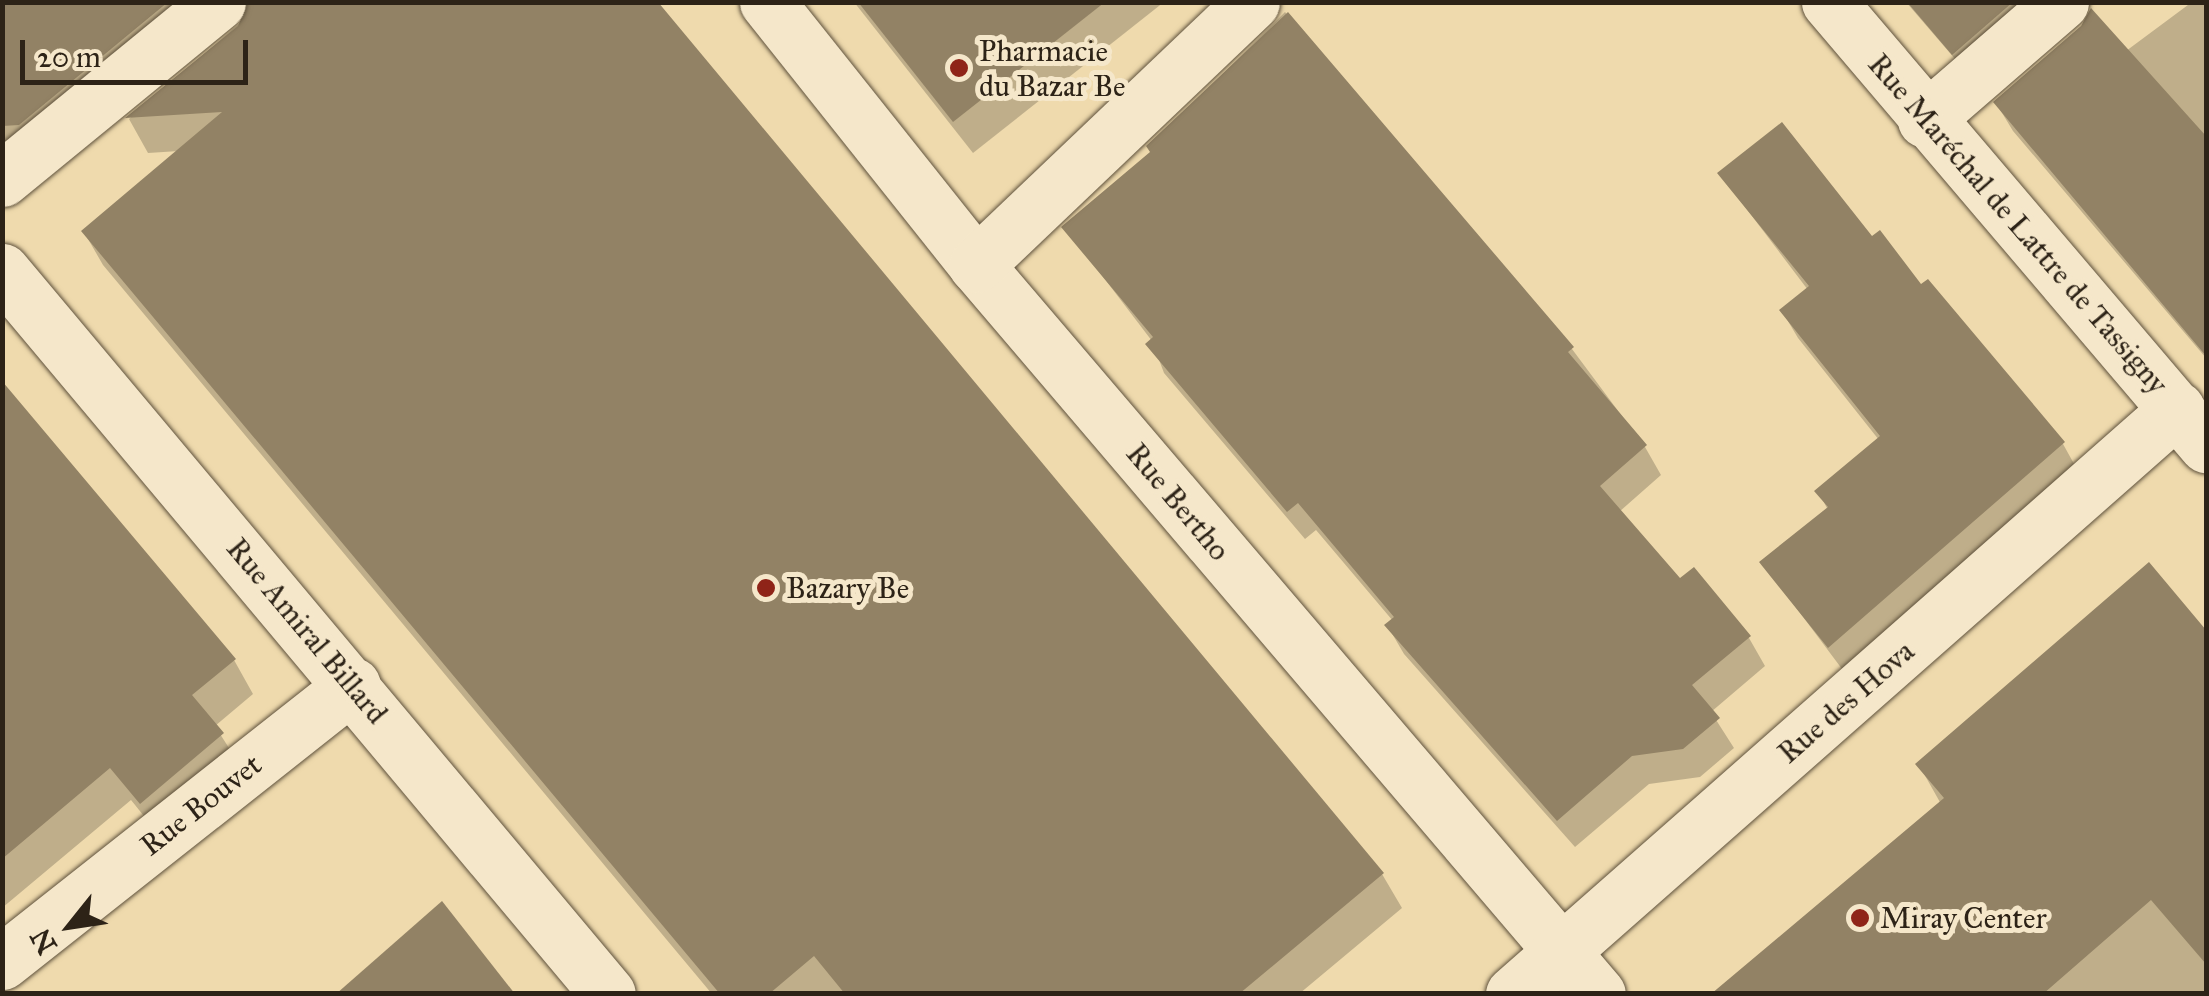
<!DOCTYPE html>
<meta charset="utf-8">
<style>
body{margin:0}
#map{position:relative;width:2209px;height:996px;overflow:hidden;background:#efdaad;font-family:"IM FELL Great Primer",serif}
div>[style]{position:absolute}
.shadow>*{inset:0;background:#0003}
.building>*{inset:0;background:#928265}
.roads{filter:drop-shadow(0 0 2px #5e513c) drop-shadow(0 0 2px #5e513c)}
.street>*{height:55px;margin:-27.5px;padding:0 27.5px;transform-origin:27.5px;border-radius:27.5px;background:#f5e7ca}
.secondary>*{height:55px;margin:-27.5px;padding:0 27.5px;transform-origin:27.5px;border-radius:27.5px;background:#f5e7ca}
.dots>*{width:28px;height:28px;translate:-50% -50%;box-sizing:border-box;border:5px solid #f5e7ca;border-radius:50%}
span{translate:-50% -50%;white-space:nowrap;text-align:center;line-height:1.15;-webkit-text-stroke:10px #f5e7ca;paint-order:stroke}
.poi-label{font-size:30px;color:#2d2317}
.left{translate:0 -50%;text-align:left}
.street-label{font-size:30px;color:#2d2317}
.frame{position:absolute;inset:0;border:5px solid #2d2317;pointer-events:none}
.north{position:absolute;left:20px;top:876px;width:100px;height:100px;-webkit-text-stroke:8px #f5e7ca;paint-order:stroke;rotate:240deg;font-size:28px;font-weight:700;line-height:40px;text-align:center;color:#2d2317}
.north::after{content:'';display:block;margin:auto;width:35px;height:45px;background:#2d2317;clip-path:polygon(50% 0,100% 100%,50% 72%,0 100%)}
.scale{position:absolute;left:20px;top:40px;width:228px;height:45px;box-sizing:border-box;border:5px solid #2d2317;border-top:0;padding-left:12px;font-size:30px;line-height:35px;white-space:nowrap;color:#2d2317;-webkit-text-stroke:8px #f5e7ca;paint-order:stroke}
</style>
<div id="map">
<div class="shadow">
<div style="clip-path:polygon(2px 2px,321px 2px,1382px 874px,1402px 908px,1299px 994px,712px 994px,103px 265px,84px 232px,179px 151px,148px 153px,129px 119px,249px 15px,248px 8px,219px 13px,2px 151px)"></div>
<div style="clip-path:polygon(854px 2px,1164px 2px,973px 153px)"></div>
<div style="clip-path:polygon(1906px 2px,2036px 2px,1962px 67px)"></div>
<div style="clip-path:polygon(2192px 2px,2206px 2px,2206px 358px,2013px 131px,1996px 103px,2126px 51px)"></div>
<div style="clip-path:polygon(1285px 12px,1572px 349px,1645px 447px,1661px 475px,1619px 512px,1679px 582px,1749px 638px,1765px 666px,1711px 712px,1734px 748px,1700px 777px,1649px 784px,1575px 847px,1404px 654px,1387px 625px,1393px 621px,1316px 530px,1305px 539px,1164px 373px,1152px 341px,1065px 227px,1152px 153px,1149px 147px)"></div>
<div style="clip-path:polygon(1720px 174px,1871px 240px,2063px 444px,2078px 471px,1845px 673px,1762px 562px,1828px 510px,1818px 491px,1879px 440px,1798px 338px,1782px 311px,1808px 290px)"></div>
<div style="clip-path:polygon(2px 384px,234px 660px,253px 694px,215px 726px,241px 767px,160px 836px,131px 800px,2px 908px)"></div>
<div style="clip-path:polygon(2149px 566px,2206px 634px,2206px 994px,1715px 994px,1941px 804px,1919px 765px)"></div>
</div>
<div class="building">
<div style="clip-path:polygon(2px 2px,168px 2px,19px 125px,2px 126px)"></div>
<div style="clip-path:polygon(248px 2px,658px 2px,1384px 873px,1239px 994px,845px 994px,814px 956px,769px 994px,720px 994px,81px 231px,222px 112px,125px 118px,238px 26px)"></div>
<div style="clip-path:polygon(858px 2px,1105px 2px,953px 122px)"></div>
<div style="clip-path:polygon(1907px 2px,2013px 2px,1952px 55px)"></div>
<div style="clip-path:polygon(2091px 8px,2206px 136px,2206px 356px,1993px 102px,2081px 26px)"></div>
<div style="clip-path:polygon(1288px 12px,1574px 347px,1568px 352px,1647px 445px,1600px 486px,1680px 578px,1694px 567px,1751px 636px,1692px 685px,1720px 718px,1683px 749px,1632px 756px,1557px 821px,1384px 625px,1394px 617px,1298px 503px,1287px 512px,1145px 344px,1153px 337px,1061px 227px,1150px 152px,1146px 146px)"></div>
<div style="clip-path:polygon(1782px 122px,1872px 236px,1880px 230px,1921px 284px,1928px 279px,2065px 442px,1828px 648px,1759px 562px,1828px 507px,1814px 491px,1880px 436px,1779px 310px,1809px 286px,1717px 173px)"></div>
<div style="clip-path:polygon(2px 381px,236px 659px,192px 695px,224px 733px,140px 804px,110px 768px,2px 859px)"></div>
<div style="clip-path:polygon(2149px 562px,2206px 630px,2206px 964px,2151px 900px,2043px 994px,1711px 994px,1944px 798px,1915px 764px)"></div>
<div style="clip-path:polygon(442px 901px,515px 994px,336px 994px)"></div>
</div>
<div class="roads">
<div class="street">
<div style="left:767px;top:2px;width:336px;rotate:51.5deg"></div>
<div style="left:976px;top:265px;width:958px;rotate:49.53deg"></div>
<div style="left:1925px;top:120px;width:180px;rotate:-40.9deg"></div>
<div style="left:2px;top:179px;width:279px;rotate:-39.3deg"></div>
<div style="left:976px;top:265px;width:381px;rotate:-43.6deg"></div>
<div style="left:2px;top:962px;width:447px;rotate:-38.3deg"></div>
<div style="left:1513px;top:994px;width:885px;rotate:-41.38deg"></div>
</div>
<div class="secondary">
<div style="left:1829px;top:2px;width:582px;rotate:49.6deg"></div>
<div style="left:2px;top:271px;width:943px;rotate:50.03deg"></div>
</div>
</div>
<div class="dots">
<div style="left:959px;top:68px;background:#8f2418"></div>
<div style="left:766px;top:588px;background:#8f2418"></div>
<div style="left:1860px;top:918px;background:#8f2418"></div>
</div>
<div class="poi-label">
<span class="left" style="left:979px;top:68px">Pharmacie<br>du Bazar Be</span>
<span class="left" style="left:786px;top:588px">Bazary Be</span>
<span class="left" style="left:1880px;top:918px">Miray Center</span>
</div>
<div class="street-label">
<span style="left:2018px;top:224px;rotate:49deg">Rue Maréchal de Lattre de Tassigny</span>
<span style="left:1178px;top:502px;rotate:50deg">Rue Bertho</span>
<span style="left:307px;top:631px;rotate:50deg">Rue Amiral Billard</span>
<span style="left:1846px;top:702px;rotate:-41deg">Rue des Hova</span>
<span style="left:201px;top:805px;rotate:-38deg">Rue Bouvet</span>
</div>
<div class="frame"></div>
<div class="north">N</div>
<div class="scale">20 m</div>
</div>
